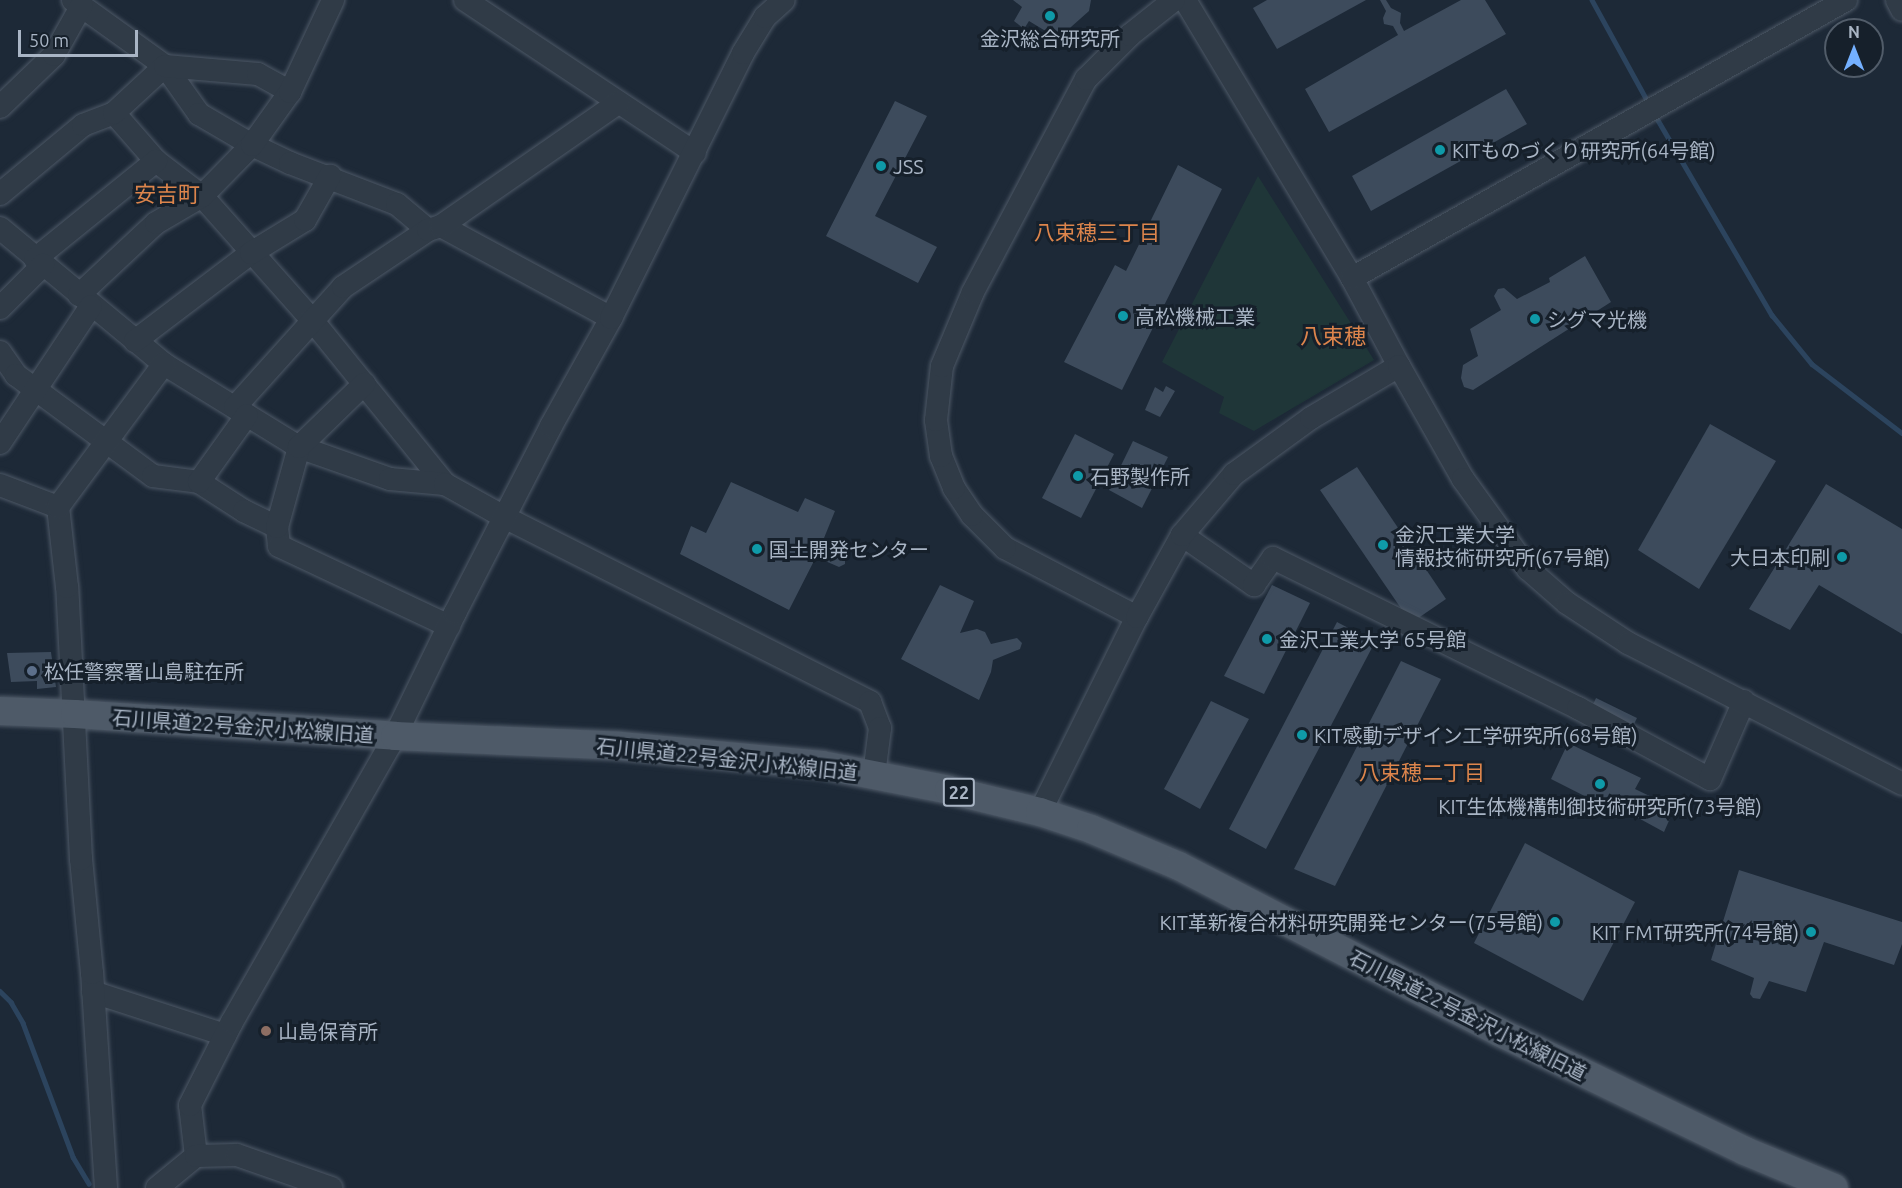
<!DOCTYPE html>
<meta charset="utf-8">
<style>
body{margin:0}
#map{position:relative;width:1902px;height:1188px;overflow:hidden;background:#1d2937;font-family:Ubuntu,"Noto Sans JP",sans-serif}
div>[style]{position:absolute}
.green>*{inset:0;background:#1f3638}
.stream>*{height:4.5px;margin:-2.25px;padding:0 2.25px;transform-origin:2.25px;border-radius:2.25px;background:#2c445e}
.building>*{inset:0;background:#3d4b5c}
.roads{filter:drop-shadow(0 0 2px #4d5866) drop-shadow(0 0 2px #4d5866)}
.minor>*{height:22px;margin:-11px;padding:0 11px;transform-origin:11px;border-radius:11px;background:#303b47}
.major>*{height:28px;margin:-14px;padding:0 14px;transform-origin:14px;border-radius:14px;background:#4e5a68}
.dots>*{width:16px;height:16px;translate:-50% -50%;box-sizing:border-box;border:3px solid #16202b;border-radius:50%}
span{translate:-50% -50%;white-space:nowrap;text-align:center;line-height:1.15;-webkit-text-stroke:6px #16202b;paint-order:stroke}
.shield-label span{padding:2px 4px;background:#16202b;border:2px solid;border-radius:4px;-webkit-text-stroke-width:0}
.shield-label{font-size:18px;color:#a9b5c5;font-weight:700}
.poi-label{font-size:20px;color:#a9b5c5}
.left{translate:0 -50%;text-align:left}
.right{translate:-100% -50%;text-align:right}
.street-label{font-size:20px;color:#a9b5c5}
.neighbourhood-label{font-size:21px;color:#dd854c}
.quarter-label{font-size:22px;color:#dd854c}
.north{position:absolute;left:1824px;top:18px;width:60px;height:60px;box-sizing:border-box;background:#16202b;border:2px solid #515c69;border-radius:50%;rotate:0deg;font-size:16px;font-weight:700;line-height:24px;text-align:center;color:#a9b5c5}
.north::after{content:'';display:block;margin:auto;width:21px;height:27px;background:#74b0ff;clip-path:polygon(50% 0,100% 100%,50% 72%,0 100%)}
.scale{position:absolute;left:18px;top:30px;width:120px;height:27px;box-sizing:border-box;border:3px solid #a9b5c5;border-top:0;padding-left:8px;font-size:18px;line-height:21px;white-space:nowrap;color:#a9b5c5;-webkit-text-stroke:4px #16202b;paint-order:stroke}
</style>
<div id="map">
<div class="green">
<div style="clip-path:polygon(1258px 176px,1374px 360px,1254px 431px,1219px 413px,1224px 397px,1162px 362px)"></div>
</div>
<div class="stream">
<div style="left:1592px;top:0;width:116px;rotate:61.2deg"></div>
<div style="left:1655px;top:115px;width:232px;rotate:59.7deg"></div>
<div style="left:1772px;top:315px;width:63px;rotate:50.8deg"></div>
<div style="left:1812px;top:364px;width:113px;rotate:37.5deg"></div>
<div style="left:0;top:991px;width:16px;rotate:45deg"></div>
<div style="left:11px;top:1002px;width:24px;rotate:60deg"></div>
<div style="left:23px;top:1023px;width:143px;rotate:69.5deg"></div>
<div style="left:73px;top:1157px;width:31px;rotate:59deg"></div>
</div>
<div class="building">
<div style="clip-path:polygon(1013px 0,1091px 0,1089px 11px,1071px 27px,1062px 41px,1029px 21px,1024px 29px,1014px 21px,1022px 7px)"></div>
<div style="clip-path:polygon(1267px 0,1366px 0,1277px 49px,1253px 8px)"></div>
<div style="clip-path:polygon(1380px 0,1386px 0,1391px 8px,1401px 13px,1400px 23px,1404px 31px,1461px 0,1485px 0,1506px 34px,1329px 132px,1305px 89px,1398px 35px,1393px 26px,1384px 24px,1383px 18px,1386px 11px)"></div>
<div style="clip-path:polygon(1506px 89px,1527px 124px,1371px 211px,1352px 176px)"></div>
<div style="clip-path:polygon(895px 101px,927px 116px,875px 216px,937px 247px,918px 283px,826px 236px)"></div>
<div style="clip-path:polygon(1178px 165px,1222px 189px,1122px 390px,1064px 362px,1115px 265px,1126px 271px)"></div>
<div style="clip-path:polygon(1585px 256px,1611px 302px,1473px 390px,1464px 387px,1461px 378px,1463px 365px,1478px 356px,1470px 329px,1501px 310px,1494px 296px,1498px 289px,1504px 288px,1517px 299px,1550px 282px,1549px 278px)"></div>
<div style="clip-path:polygon(1166px 386px,1175px 391px,1160px 417px,1145px 410px,1155px 387px,1163px 392px)"></div>
<div style="clip-path:polygon(1710px 424px,1776px 461px,1699px 589px,1638px 550px)"></div>
<div style="clip-path:polygon(1075px 434px,1114px 454px,1081px 518px,1042px 498px)"></div>
<div style="clip-path:polygon(1133px 441px,1168px 457px,1142px 508px,1109px 490px)"></div>
<div style="clip-path:polygon(1357px 467px,1446px 599px,1411px 623px,1320px 490px)"></div>
<div style="clip-path:polygon(731px 482px,798px 512px,805px 498px,835px 511px,822px 543px,845px 556px,845px 564px,839px 567px,816px 557px,789px 610px,680px 554px,691px 526px,706px 533px)"></div>
<div style="clip-path:polygon(1826px 484px,1902px 529px,1902px 634px,1819px 585px,1790px 630px,1749px 609px)"></div>
<div style="clip-path:polygon(940px 585px,974px 601px,960px 633px,977px 629px,985px 632px,991px 644px,1017px 638px,1022px 643px,1020px 649px,993px 660px,991px 672px,979px 700px,901px 659px)"></div>
<div style="clip-path:polygon(1272px 585px,1310px 603px,1264px 694px,1224px 676px)"></div>
<div style="clip-path:polygon(1337px 622px,1375px 642px,1266px 849px,1229px 829px)"></div>
<div style="clip-path:polygon(51px 652px,56px 687px,37px 689px,37px 681px,11px 682px,7px 653px)"></div>
<div style="clip-path:polygon(1401px 661px,1441px 679px,1335px 886px,1294px 869px)"></div>
<div style="clip-path:polygon(1596px 698px,1637px 718px,1631px 730px,1590px 711px)"></div>
<div style="clip-path:polygon(1211px 701px,1249px 719px,1200px 809px,1164px 789px)"></div>
<div style="clip-path:polygon(1568px 743px,1641px 778px,1635px 789px,1660px 801px,1679px 798px,1664px 832px,1631px 814px,1639px 810px,1628px 805px,1622px 815px,1551px 779px)"></div>
<div style="clip-path:polygon(1525px 843px,1635px 902px,1583px 1001px,1474px 943px)"></div>
<div style="clip-path:polygon(1739px 870px,1902px 922px,1902px 944px,1894px 965px,1824px 942px,1806px 992px,1769px 981px,1760px 999px,1753px 998px,1750px 994px,1754px 978px,1711px 960px)"></div>
</div>
<div class="roads">
<div class="minor">
<div style="left:73px;top:0;width:113px;rotate:35.7deg"></div>
<div style="left:165px;top:66px;width:59px;rotate:54.7deg"></div>
<div style="left:199px;top:114px;width:61px;rotate:30.3deg"></div>
<div style="left:252px;top:145px;width:42px;rotate:25.3deg"></div>
<div style="left:290px;top:163px;width:115px;rotate:21deg"></div>
<div style="left:397px;top:204px;width:40px;rotate:40deg"></div>
<div style="left:465px;top:0;width:276px;rotate:33.6deg"></div>
<div style="left:1185px;top:0;width:324px;rotate:59deg"></div>
<div style="left:1352px;top:278px;width:100px;rotate:61.9deg"></div>
<div style="left:1897px;top:0;width:11px;rotate:63deg"></div>
<div style="left:0;top:107px;width:75px;rotate:-43.9deg"></div>
<div style="left:54px;top:55px;width:57px;rotate:-60.8deg"></div>
<div style="left:114px;top:113px;width:64px;rotate:48.8deg"></div>
<div style="left:156px;top:161px;width:58px;rotate:37.3deg"></div>
<div style="left:202px;top:196px;width:166px;rotate:48.4deg"></div>
<div style="left:312px;top:320px;width:211px;rotate:51deg"></div>
<div style="left:0;top:194px;width:108px;rotate:-39.7deg"></div>
<div style="left:83px;top:125px;width:33px;rotate:-21deg"></div>
<div style="left:114px;top:113px;width:69px;rotate:-42.7deg"></div>
<div style="left:165px;top:66px;width:93px;rotate:4.9deg"></div>
<div style="left:258px;top:74px;width:37px;rotate:29deg"></div>
<div style="left:441px;top:226px;width:193px;rotate:28.4deg"></div>
<div style="left:0;top:228px;width:213px;rotate:39.7deg"></div>
<div style="left:164px;top:364px;width:158px;rotate:31.6deg"></div>
<div style="left:299px;top:447px;width:96px;rotate:19.4deg"></div>
<div style="left:390px;top:479px;width:55px;rotate:5.2deg"></div>
<div style="left:445px;top:484px;width:70px;rotate:29.1deg"></div>
<div style="left:506px;top:518px;width:408px;rotate:26.8deg"></div>
<div style="left:870px;top:702px;width:28px;rotate:69deg"></div>
<div style="left:880px;top:728px;width:47px;rotate:97.3deg"></div>
<div style="left:35px;top:259px;width:156px;rotate:-39deg"></div>
<div style="left:1352px;top:278px;width:567px;rotate:-29.37deg"></div>
<div style="left:79px;top:295px;width:105px;rotate:-43.1deg"></div>
<div style="left:156px;top:223px;width:53px;rotate:-30.4deg"></div>
<div style="left:202px;top:196px;width:71px;rotate:-45.6deg"></div>
<div style="left:252px;top:145px;width:65px;rotate:-54.4deg"></div>
<div style="left:290px;top:92px;width:102px;rotate:-64.9deg"></div>
<div style="left:0;top:308px;width:61px;rotate:-45deg"></div>
<div style="left:135px;top:341px;width:146px;rotate:-37.2deg"></div>
<div style="left:251px;top:253px;width:63px;rotate:-31.4deg"></div>
<div style="left:305px;top:220px;width:51px;rotate:-60.4deg"></div>
<div style="left:0;top:352px;width:28px;rotate:55deg"></div>
<div style="left:16px;top:375px;width:170px;rotate:36.4deg"></div>
<div style="left:153px;top:476px;width:46px;rotate:7.4deg"></div>
<div style="left:199px;top:482px;width:54px;rotate:32.8deg"></div>
<div style="left:244px;top:511px;width:37px;rotate:26deg"></div>
<div style="left:277px;top:527px;width:19px;rotate:84deg"></div>
<div style="left:279px;top:546px;width:188px;rotate:25.2deg"></div>
<div style="left:235px;top:407px;width:161px;rotate:-48deg"></div>
<div style="left:343px;top:287px;width:102px;rotate:-33.8deg"></div>
<div style="left:428px;top:230px;width:14px;rotate:-17deg"></div>
<div style="left:441px;top:226px;width:216px;rotate:-34.8deg"></div>
<div style="left:0;top:443px;width:164px;rotate:-56.4deg"></div>
<div style="left:199px;top:482px;width:82px;rotate:-54.4deg"></div>
<div style="left:0;top:485px;width:62px;rotate:20.8deg"></div>
<div style="left:277px;top:527px;width:83px;rotate:-74.6deg"></div>
<div style="left:299px;top:447px;width:91px;rotate:-44.1deg"></div>
<div style="left:1182px;top:535px;width:88px;rotate:34.8deg"></div>
<div style="left:1254px;top:585px;width:33px;rotate:-55deg"></div>
<div style="left:1273px;top:558px;width:340px;rotate:26.2deg"></div>
<div style="left:1578px;top:708px;width:150px;rotate:28.3deg"></div>
<div style="left:1710px;top:779px;width:85px;rotate:-66.4deg"></div>
<div style="left:1137px;top:617px;width:149px;rotate:-152.4deg"></div>
<div style="left:1005px;top:548px;width:47px;rotate:-135deg"></div>
<div style="left:972px;top:515px;width:32px;rotate:-124deg"></div>
<div style="left:954px;top:488px;width:35px;rotate:-112deg"></div>
<div style="left:941px;top:456px;width:36px;rotate:-98deg"></div>
<div style="left:936px;top:420px;width:54px;rotate:-83.7deg"></div>
<div style="left:942px;top:366px;width:80px;rotate:-67.3deg"></div>
<div style="left:973px;top:292px;width:241px;rotate:-62.1deg"></div>
<div style="left:1086px;top:79px;width:62px;rotate:-45deg"></div>
<div style="left:1130px;top:35px;width:56px;rotate:-38.5deg"></div>
<div style="left:1040px;top:812px;width:218px;rotate:-63.6deg"></div>
<div style="left:1137px;top:617px;width:94px;rotate:-61.2deg"></div>
<div style="left:1182px;top:535px;width:80px;rotate:-49.6deg"></div>
<div style="left:1234px;top:474px;width:95px;rotate:-36deg"></div>
<div style="left:1311px;top:418px;width:102px;rotate:-30.6deg"></div>
<div style="left:1399px;top:366px;width:130px;rotate:60.5deg"></div>
<div style="left:1463px;top:479px;width:111px;rotate:54.2deg"></div>
<div style="left:1528px;top:569px;width:52px;rotate:41.1deg"></div>
<div style="left:1567px;top:603px;width:73px;rotate:33.3deg"></div>
<div style="left:1628px;top:643px;width:308px;rotate:27.2deg"></div>
<div style="left:93px;top:992px;width:139px;rotate:18deg"></div>
<div style="left:196px;top:1156px;width:51px;rotate:-96.7deg"></div>
<div style="left:190px;top:1105px;width:93px;rotate:-63.2deg"></div>
<div style="left:232px;top:1022px;width:329px;rotate:-60.3deg"></div>
<div style="left:395px;top:736px;width:137px;rotate:-64deg"></div>
<div style="left:455px;top:613px;width:210px;rotate:-62.8deg"></div>
<div style="left:551px;top:426px;width:124px;rotate:-60.9deg"></div>
<div style="left:611px;top:318px;width:296px;rotate:-63.5deg"></div>
<div style="left:743px;top:53px;width:42px;rotate:-58.6deg"></div>
<div style="left:765px;top:17px;width:25px;rotate:-42deg"></div>
<div style="left:106px;top:1188px;width:215px;rotate:-93.7deg"></div>
<div style="left:92px;top:973px;width:115px;rotate:-95.5deg"></div>
<div style="left:81px;top:859px;width:272px;rotate:-92.9deg"></div>
<div style="left:67px;top:587px;width:81px;rotate:-96.4deg"></div>
<div style="left:58px;top:507px;width:178px;rotate:-53.5deg"></div>
<div style="left:157px;top:1188px;width:50px;rotate:-39.4deg"></div>
<div style="left:196px;top:1156px;width:41px;rotate:-1.4deg"></div>
<div style="left:237px;top:1155px;width:100px;rotate:19.3deg"></div>
</div>
<div class="major">
<div style="left:0;top:711px;width:75px;rotate:2.3deg"></div>
<div style="left:75px;top:714px;width:321px;rotate:3.9deg"></div>
<div style="left:395px;top:736px;width:226px;rotate:2.5deg"></div>
<div style="left:621px;top:746px;width:202px;rotate:5.4deg"></div>
<div style="left:822px;top:765px;width:129px;rotate:11.1deg"></div>
<div style="left:949px;top:790px;width:94px;rotate:13.6deg"></div>
<div style="left:1040px;top:812px;width:54px;rotate:18.4deg"></div>
<div style="left:1091px;top:829px;width:95px;rotate:22.8deg"></div>
<div style="left:1179px;top:866px;width:360px;rotate:27.4deg"></div>
<div style="left:1499px;top:1032px;width:273px;rotate:25.8deg"></div>
<div style="left:1745px;top:1151px;width:96px;rotate:22.6deg"></div>
</div>
</div>
<div class="dots">
<div style="left:1050px;top:16px;background:#0f9aa8"></div>
<div style="left:1440px;top:150px;background:#0f9aa8"></div>
<div style="left:881px;top:166px;background:#0f9aa8"></div>
<div style="left:1123px;top:316px;background:#0f9aa8"></div>
<div style="left:1535px;top:319px;background:#0f9aa8"></div>
<div style="left:1078px;top:476px;background:#0f9aa8"></div>
<div style="left:1383px;top:545px;background:#0f9aa8"></div>
<div style="left:757px;top:549px;background:#0f9aa8"></div>
<div style="left:1842px;top:557px;background:#0f9aa8"></div>
<div style="left:1267px;top:639px;background:#0f9aa8"></div>
<div style="left:32px;top:671px;background:#5c6f8a"></div>
<div style="left:1302px;top:735px;background:#0f9aa8"></div>
<div style="left:1600px;top:784px;background:#0f9aa8"></div>
<div style="left:1555px;top:922px;background:#0f9aa8"></div>
<div style="left:1811px;top:932px;background:#0f9aa8"></div>
<div style="left:266px;top:1031px;background:#8d6e63"></div>
</div>
<div class="shield-label">
<span style="left:959px;top:792px">22</span>
</div>
<div class="poi-label">
<span style="left:1050px;top:38px">金沢総合研究所</span>
<span class="left" style="left:1452px;top:150px">KITものづくり研究所(64号館)</span>
<span class="left" style="left:893px;top:166px">JSS</span>
<span class="left" style="left:1135px;top:316px">高松機械工業</span>
<span class="left" style="left:1547px;top:319px">シグマ光機</span>
<span class="left" style="left:1090px;top:476px">石野製作所</span>
<span class="left" style="left:1395px;top:546px">金沢工業大学<br>情報技術研究所(67号館)</span>
<span class="left" style="left:769px;top:549px">国土開発センター</span>
<span class="right" style="left:1830px;top:557px">大日本印刷</span>
<span class="left" style="left:1279px;top:639px">金沢工業大学 65号館</span>
<span class="left" style="left:44px;top:671px">松任警察署山島駐在所</span>
<span class="left" style="left:1314px;top:735px">KIT感動デザイン工学研究所(68号館)</span>
<span style="left:1600px;top:806px">KIT生体機構制御技術研究所(73号館)</span>
<span class="right" style="left:1543px;top:922px">KIT革新複合材料研究開発センター(75号館)</span>
<span class="right" style="left:1799px;top:932px">KIT FMT研究所(74号館)</span>
<span class="left" style="left:278px;top:1031px">山島保育所</span>
</div>
<div class="street-label">
<span style="left:243px;top:726px;rotate:4deg">石川県道22号金沢小松線旧道</span>
<span style="left:727px;top:759px;rotate:6deg">石川県道22号金沢小松線旧道</span>
<span style="left:1468px;top:1015px;rotate:27deg">石川県道22号金沢小松線旧道</span>
</div>
<div class="neighbourhood-label">
<span style="left:1097px;top:232px">八束穂三丁目</span>
<span style="left:1422px;top:772px">八束穂二丁目</span>
</div>
<div class="quarter-label">
<span style="left:167px;top:194px">安吉町</span>
<span style="left:1333px;top:336px">八束穂</span>
</div>
<div class="north">N</div>
<div class="scale">50 m</div>
</div>
